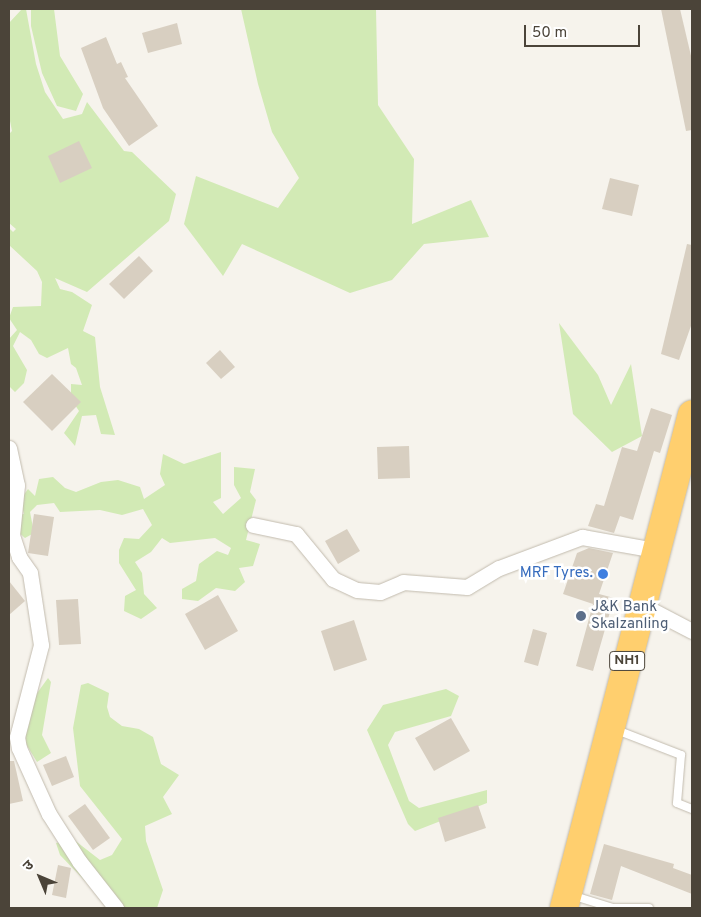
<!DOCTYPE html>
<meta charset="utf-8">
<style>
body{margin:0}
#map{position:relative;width:701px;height:917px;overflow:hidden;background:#f6f3ec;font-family:Overpass,"Noto Sans Devanagari",sans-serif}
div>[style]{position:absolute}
.green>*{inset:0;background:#d2eab5}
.building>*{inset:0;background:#d8cfc1}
.roads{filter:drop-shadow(0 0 1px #c2bbae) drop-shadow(0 0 1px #c2bbae)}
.lane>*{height:8px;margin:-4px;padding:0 4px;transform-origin:4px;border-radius:4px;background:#fff}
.street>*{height:15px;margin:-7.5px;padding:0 7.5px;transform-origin:7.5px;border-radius:7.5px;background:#fff}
.highway>*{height:28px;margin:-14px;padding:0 14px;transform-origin:14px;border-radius:14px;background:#ffcf6e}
.dots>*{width:14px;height:14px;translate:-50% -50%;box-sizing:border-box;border:2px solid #fff;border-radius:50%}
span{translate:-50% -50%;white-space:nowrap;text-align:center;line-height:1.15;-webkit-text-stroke:5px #fff;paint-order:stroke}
.shield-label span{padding:1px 4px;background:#fff;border:1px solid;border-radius:4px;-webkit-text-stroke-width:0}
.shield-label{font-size:14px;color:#4b4439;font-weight:700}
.shop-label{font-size:15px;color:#366cbe}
.right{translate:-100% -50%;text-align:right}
.service-label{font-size:15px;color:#4e5e75}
.left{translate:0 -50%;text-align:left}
.frame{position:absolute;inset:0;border:10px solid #4b4439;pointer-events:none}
.north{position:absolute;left:15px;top:852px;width:50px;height:50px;-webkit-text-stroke:4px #fff;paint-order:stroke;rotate:315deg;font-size:14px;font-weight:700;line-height:20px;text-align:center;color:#4b4439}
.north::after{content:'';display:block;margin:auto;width:18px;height:22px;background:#4b4439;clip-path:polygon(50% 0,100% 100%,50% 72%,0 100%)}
.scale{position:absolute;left:524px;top:25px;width:116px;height:22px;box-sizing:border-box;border:2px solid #4b4439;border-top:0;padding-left:6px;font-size:15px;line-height:18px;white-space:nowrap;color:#4b4439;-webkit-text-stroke:4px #fff;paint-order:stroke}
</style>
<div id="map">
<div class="green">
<div style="clip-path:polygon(22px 9px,26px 9px,36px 64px,45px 92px,63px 119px,82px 114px,87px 102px,124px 151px,132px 152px,176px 194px,169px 221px,87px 292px,55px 278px,60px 289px,72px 292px,92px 305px,83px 331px,95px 337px,100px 387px,115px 435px,101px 434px,96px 415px,82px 416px,75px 446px,64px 433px,79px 411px,71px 399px,71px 384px,82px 385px,76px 368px,71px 364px,68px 348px,47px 358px,39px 354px,31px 340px,20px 332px,13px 346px,27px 370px,24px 383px,15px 392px,9px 386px,9px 339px,17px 330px,9px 318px,13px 307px,41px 306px,42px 282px,37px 271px,9px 245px,9px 228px,13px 232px,16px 229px,9px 223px,9px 134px,12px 131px,9px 116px,9px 23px)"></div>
<div style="clip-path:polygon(31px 9px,54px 9px,60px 56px,83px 94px,76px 111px,57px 106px,42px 73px,31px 26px)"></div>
<div style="clip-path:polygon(241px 9px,376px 9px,378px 105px,414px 159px,412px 224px,471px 200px,489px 237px,424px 244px,392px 280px,350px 293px,242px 244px,223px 276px,184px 224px,196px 176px,278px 208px,299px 178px,272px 132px,258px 84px)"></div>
<div style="clip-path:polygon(559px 323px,598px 375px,611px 405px,631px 364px,642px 436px,612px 452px,573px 414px)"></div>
<div style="clip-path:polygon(221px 452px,221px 498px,213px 502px,223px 514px,241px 498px,234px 485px,234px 467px,255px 469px,250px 492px,256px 500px,246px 540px,260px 544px,253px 566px,239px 568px,245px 582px,235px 591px,216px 588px,198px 601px,182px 599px,182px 589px,196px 581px,199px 564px,217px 551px,228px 555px,231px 548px,215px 538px,170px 543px,162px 538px,151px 552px,135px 562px,142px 573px,144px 594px,157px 608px,141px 619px,124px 611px,125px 596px,136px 590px,119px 563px,119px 550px,124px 538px,139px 539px,152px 525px,143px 509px,122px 515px,100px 510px,60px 512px,54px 503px,37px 505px,30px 512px,34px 533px,25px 538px,17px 531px,18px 514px,24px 514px,20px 500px,28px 489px,35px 496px,39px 479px,53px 477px,65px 488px,76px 492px,101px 482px,118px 480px,140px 487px,144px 499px,165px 485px,160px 474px,163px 454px,184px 464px)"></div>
<div style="clip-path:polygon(48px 678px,51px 682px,42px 735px,51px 753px,37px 762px,26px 744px,25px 726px,35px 696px)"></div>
<div style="clip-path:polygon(88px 683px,109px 693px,107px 707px,110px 717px,122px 726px,139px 729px,153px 737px,161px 764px,179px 775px,163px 797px,172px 814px,145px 826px,146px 841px,163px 890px,157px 908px,111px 908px,60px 855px,56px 843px,73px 839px,100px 860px,112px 855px,122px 839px,80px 786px,73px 728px,81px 685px)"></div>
<div style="clip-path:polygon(446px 689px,459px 696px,451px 716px,395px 732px,388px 745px,409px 801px,419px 808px,487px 790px,487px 803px,415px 831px,408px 824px,367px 730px,383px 705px)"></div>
</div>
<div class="building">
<div style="clip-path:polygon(661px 9px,680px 9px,692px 60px,692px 130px,686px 131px)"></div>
<div style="clip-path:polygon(177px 23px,182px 44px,148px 53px,142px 33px)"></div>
<div style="clip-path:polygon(106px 37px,117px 64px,121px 62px,128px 77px,125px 78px,158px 126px,129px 146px,103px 108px,81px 48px)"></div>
<div style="clip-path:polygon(79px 141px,92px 168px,60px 183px,48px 156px)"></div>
<div style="clip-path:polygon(610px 178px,639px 185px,632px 216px,602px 209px)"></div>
<div style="clip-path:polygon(687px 244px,692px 245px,692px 323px,679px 360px,661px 354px)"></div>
<div style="clip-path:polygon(139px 256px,153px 271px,124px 299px,109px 284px)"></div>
<div style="clip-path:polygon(220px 350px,235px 367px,221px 379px,206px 363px)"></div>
<div style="clip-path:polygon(52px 374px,81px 402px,52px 431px,23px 402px)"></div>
<div style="clip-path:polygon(651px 408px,672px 415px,660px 453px,654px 451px,633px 520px,620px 516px,614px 533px,588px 526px,596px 504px,604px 506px,622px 447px,637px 451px)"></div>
<div style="clip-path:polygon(409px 446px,410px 478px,378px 479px,377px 447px)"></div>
<div style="clip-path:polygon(34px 514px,54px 517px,48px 556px,28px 553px)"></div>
<div style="clip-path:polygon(347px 529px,360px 551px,338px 564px,325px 541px)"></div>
<div style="clip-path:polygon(589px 548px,613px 553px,599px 594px,614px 598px,593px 671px,576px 666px,593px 604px,563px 594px,577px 553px)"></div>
<div style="clip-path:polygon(9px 581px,25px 601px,9px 615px)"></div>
<div style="clip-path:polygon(218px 595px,238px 631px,205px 650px,185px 614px)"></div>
<div style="clip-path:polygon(78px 599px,81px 644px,59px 645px,56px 600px)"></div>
<div style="clip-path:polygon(354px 620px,367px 660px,334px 671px,321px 631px)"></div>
<div style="clip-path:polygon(533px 629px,547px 633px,538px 666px,524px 662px)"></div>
<div style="clip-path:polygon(451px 718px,470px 751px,434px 771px,415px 738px)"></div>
<div style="clip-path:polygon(66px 756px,74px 777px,52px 786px,43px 765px)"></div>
<div style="clip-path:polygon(9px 761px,14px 761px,23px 801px,9px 804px)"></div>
<div style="clip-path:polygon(85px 804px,110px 838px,93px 850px,68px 816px)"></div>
<div style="clip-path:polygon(478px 805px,486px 828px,445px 842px,438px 818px)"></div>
<div style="clip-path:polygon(604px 844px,674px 864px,673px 868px,692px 875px,692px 894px,621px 866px,612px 900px,590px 894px)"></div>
<div style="clip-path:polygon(58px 865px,71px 868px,66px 898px,52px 895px)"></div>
</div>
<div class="roads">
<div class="lane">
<div style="left:614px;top:729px;width:72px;rotate:21.2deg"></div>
<div style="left:681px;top:755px;width:48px;rotate:94.8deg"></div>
<div style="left:677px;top:803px;width:16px;rotate:22deg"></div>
<div style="left:571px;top:895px;width:44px;rotate:17.2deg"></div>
<div style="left:613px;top:908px;width:36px"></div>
</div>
<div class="street">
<div style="left:9px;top:448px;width:38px;rotate:78deg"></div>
<div style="left:17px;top:485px;width:50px;rotate:95.7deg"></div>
<div style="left:12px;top:535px;width:23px;rotate:72deg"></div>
<div style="left:19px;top:557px;width:19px;rotate:55deg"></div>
<div style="left:30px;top:573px;width:73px;rotate:81.3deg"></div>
<div style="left:41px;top:645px;width:95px;rotate:104.6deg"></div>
<div style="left:17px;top:737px;width:11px;rotate:80deg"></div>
<div style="left:19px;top:748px;width:72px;rotate:65.6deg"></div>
<div style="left:49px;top:814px;width:56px;rotate:57.4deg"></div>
<div style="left:79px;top:861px;width:60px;rotate:51.8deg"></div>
<div style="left:253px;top:525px;width:44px;rotate:11.8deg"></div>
<div style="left:296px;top:534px;width:58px;rotate:50.6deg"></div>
<div style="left:333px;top:579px;width:26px;rotate:25deg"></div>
<div style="left:357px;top:590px;width:23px;rotate:5deg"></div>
<div style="left:380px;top:592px;width:25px;rotate:-23deg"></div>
<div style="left:403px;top:582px;width:64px;rotate:4.5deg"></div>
<div style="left:467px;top:587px;width:37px;rotate:-31deg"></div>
<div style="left:499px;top:568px;width:89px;rotate:-20.5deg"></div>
<div style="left:582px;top:537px;width:75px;rotate:10deg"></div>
<div style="left:642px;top:605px;width:56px;rotate:27.5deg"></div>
</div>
<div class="highway">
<div style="left:564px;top:908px;width:510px;rotate:-75.47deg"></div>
</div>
</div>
<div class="dots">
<div style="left:603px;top:574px;background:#3f7fe0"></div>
<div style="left:581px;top:616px;background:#5c6f8a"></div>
</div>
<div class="shield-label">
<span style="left:627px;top:661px">NH1</span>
</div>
<div class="shop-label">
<span class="right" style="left:593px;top:574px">MRF Tyres.</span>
</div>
<div class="service-label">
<span class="left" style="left:591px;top:616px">J&amp;K Bank<br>Skalzanling</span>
</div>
<div class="frame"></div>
<div class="north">उ</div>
<div class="scale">50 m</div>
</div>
